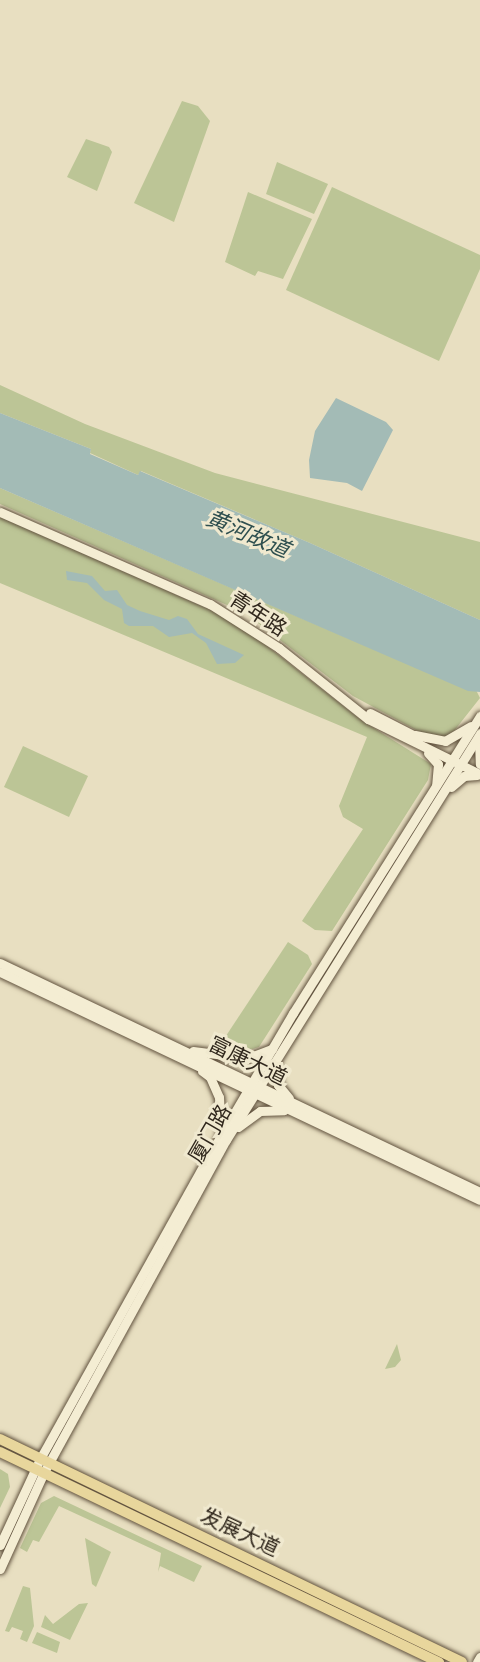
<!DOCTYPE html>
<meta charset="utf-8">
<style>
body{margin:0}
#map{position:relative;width:480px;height:1662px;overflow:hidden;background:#e8dfc1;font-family:"Roboto Serif","Noto Sans SC",serif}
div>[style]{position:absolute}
.green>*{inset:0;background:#bcc596}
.water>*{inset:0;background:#a3bbb6}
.roads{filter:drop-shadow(0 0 2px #61523e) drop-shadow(0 0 2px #61523e)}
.secondary>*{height:9px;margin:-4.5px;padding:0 4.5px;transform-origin:4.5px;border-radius:4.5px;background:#f4edd3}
.primary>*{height:10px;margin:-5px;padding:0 5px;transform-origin:5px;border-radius:5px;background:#e8d69c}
span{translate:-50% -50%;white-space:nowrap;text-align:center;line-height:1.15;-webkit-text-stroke:6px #f0e9cf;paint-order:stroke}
.street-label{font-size:21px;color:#31281d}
.water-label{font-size:22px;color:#2e4f4f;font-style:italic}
</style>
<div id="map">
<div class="green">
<div style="clip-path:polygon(182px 101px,198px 106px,210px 121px,174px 222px,134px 203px)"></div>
<div style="clip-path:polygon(86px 139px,109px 147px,112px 152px,97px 191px,67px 177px)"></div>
<div style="clip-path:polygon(277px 162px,328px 184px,314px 214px,266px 194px)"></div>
<div style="clip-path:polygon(332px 187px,480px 255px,480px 269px,439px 361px,286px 290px)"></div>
<div style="clip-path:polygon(248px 192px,312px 219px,283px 279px,258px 271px,255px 276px,225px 262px)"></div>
<div style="clip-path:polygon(0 385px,85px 424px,215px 473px,480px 542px,480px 620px,310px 543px,141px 471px,138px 475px,90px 453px,91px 449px,0 413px)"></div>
<div style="clip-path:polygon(0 488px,468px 690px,476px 690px,480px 698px,454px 731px,444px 738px,429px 737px,353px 696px,245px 613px,0 504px)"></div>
<div style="clip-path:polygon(0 517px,215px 612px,262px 642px,361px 720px,431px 764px,428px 780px,332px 931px,315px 930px,302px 921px,363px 829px,343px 817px,339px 806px,367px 737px,0 583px)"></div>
<div style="clip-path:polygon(23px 746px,88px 776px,69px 817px,4px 787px)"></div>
<div style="clip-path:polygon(288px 942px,308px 955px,312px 964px,259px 1047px,237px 1054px,216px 1051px)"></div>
<div style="clip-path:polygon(397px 1344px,401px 1360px,395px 1367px,385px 1369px)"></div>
<div style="clip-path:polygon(0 1469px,8px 1474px,10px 1487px,0 1508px)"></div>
<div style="clip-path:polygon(54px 1496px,202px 1566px,194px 1582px,160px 1566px,158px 1572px,161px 1553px,59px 1506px,39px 1542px,33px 1540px,27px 1552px,20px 1548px,41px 1503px)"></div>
<div style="clip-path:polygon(85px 1538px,111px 1552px,96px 1587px,92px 1584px)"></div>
<div style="clip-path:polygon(23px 1586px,30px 1588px,34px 1626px,27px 1642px,20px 1639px,23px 1631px,12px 1627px,9px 1632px,5px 1631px)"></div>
<div style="clip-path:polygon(88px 1603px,70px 1640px,41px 1627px,45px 1615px,53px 1624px,79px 1604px)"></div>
<div style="clip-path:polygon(37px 1632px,60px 1642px,57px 1653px,32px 1643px)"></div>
</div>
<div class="water">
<div style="clip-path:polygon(336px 398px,386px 422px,393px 430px,362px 491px,347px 483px,310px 478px,309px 460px,315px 431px)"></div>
<div style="clip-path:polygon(0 413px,91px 449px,90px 454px,138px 475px,140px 471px,310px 543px,480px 620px,480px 692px,468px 691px,0 488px)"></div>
<div style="clip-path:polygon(66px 571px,92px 576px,105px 591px,117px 590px,127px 605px,140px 611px,169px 620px,178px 616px,187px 619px,198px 634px,244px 655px,235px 663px,217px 664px,206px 643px,192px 633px,169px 637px,153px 626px,129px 626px,124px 623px,122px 609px,104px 600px,87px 583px,67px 580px)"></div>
</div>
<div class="roads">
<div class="secondary">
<div style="left:0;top:512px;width:229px;rotate:23.7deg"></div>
<div style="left:210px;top:604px;width:82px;rotate:32.5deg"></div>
<div style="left:279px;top:648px;width:114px;rotate:38.6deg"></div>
<div style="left:368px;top:719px;width:125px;rotate:26.2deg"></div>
<div style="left:370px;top:713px;width:55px;rotate:27deg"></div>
<div style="left:415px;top:735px;width:31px;rotate:11deg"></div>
<div style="left:445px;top:741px;width:30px;rotate:-30deg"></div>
<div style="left:479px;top:740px;width:24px;rotate:88deg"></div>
<div style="left:428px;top:753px;width:15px;rotate:48deg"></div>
<div style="left:438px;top:764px;width:21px;rotate:95deg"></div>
<div style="left:451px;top:787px;width:17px;rotate:-40deg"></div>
<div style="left:464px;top:776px;width:13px;rotate:-4deg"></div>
<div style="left:0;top:963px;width:532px;rotate:25.51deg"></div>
<div style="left:0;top:972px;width:531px;rotate:25.41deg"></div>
<div style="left:193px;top:1051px;width:55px;rotate:7.3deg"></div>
<div style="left:248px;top:1058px;width:26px;rotate:-21deg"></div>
<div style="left:276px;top:1063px;width:22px;rotate:85deg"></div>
<div style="left:278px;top:1085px;width:17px;rotate:50deg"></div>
<div style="left:202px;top:1071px;width:10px;rotate:37deg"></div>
<div style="left:210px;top:1077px;width:22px;rotate:66deg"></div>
<div style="left:219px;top:1097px;width:35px;rotate:87deg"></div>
<div style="left:238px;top:1127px;width:27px;rotate:-36deg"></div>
<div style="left:260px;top:1111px;width:24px;rotate:-2deg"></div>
<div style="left:0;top:1545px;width:95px;rotate:-65.1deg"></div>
<div style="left:40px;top:1459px;width:339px;rotate:-60.9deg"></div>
<div style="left:205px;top:1163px;width:174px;rotate:-59.6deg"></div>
<div style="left:293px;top:1013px;width:351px;rotate:-57.8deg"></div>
<div style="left:0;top:1569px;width:104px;rotate:-65.6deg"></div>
<div style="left:43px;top:1474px;width:381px;rotate:-61.3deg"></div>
<div style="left:226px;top:1140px;width:480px;rotate:-58deg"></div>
<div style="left:477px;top:1662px;width:6px;rotate:-59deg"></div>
</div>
<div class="primary">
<div style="left:0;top:1439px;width:513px;rotate:25.77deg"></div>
<div style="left:0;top:1452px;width:487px;rotate:25.6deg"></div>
</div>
</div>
<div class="street-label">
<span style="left:258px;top:614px;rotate:33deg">青年路</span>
<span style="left:248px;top:1061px;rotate:26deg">富康大道</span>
<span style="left:210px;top:1134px;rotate:-60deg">厦门路</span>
<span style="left:240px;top:1532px;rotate:25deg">发展大道</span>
</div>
<div class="water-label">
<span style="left:248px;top:534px;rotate:23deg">黄河故道</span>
</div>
</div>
